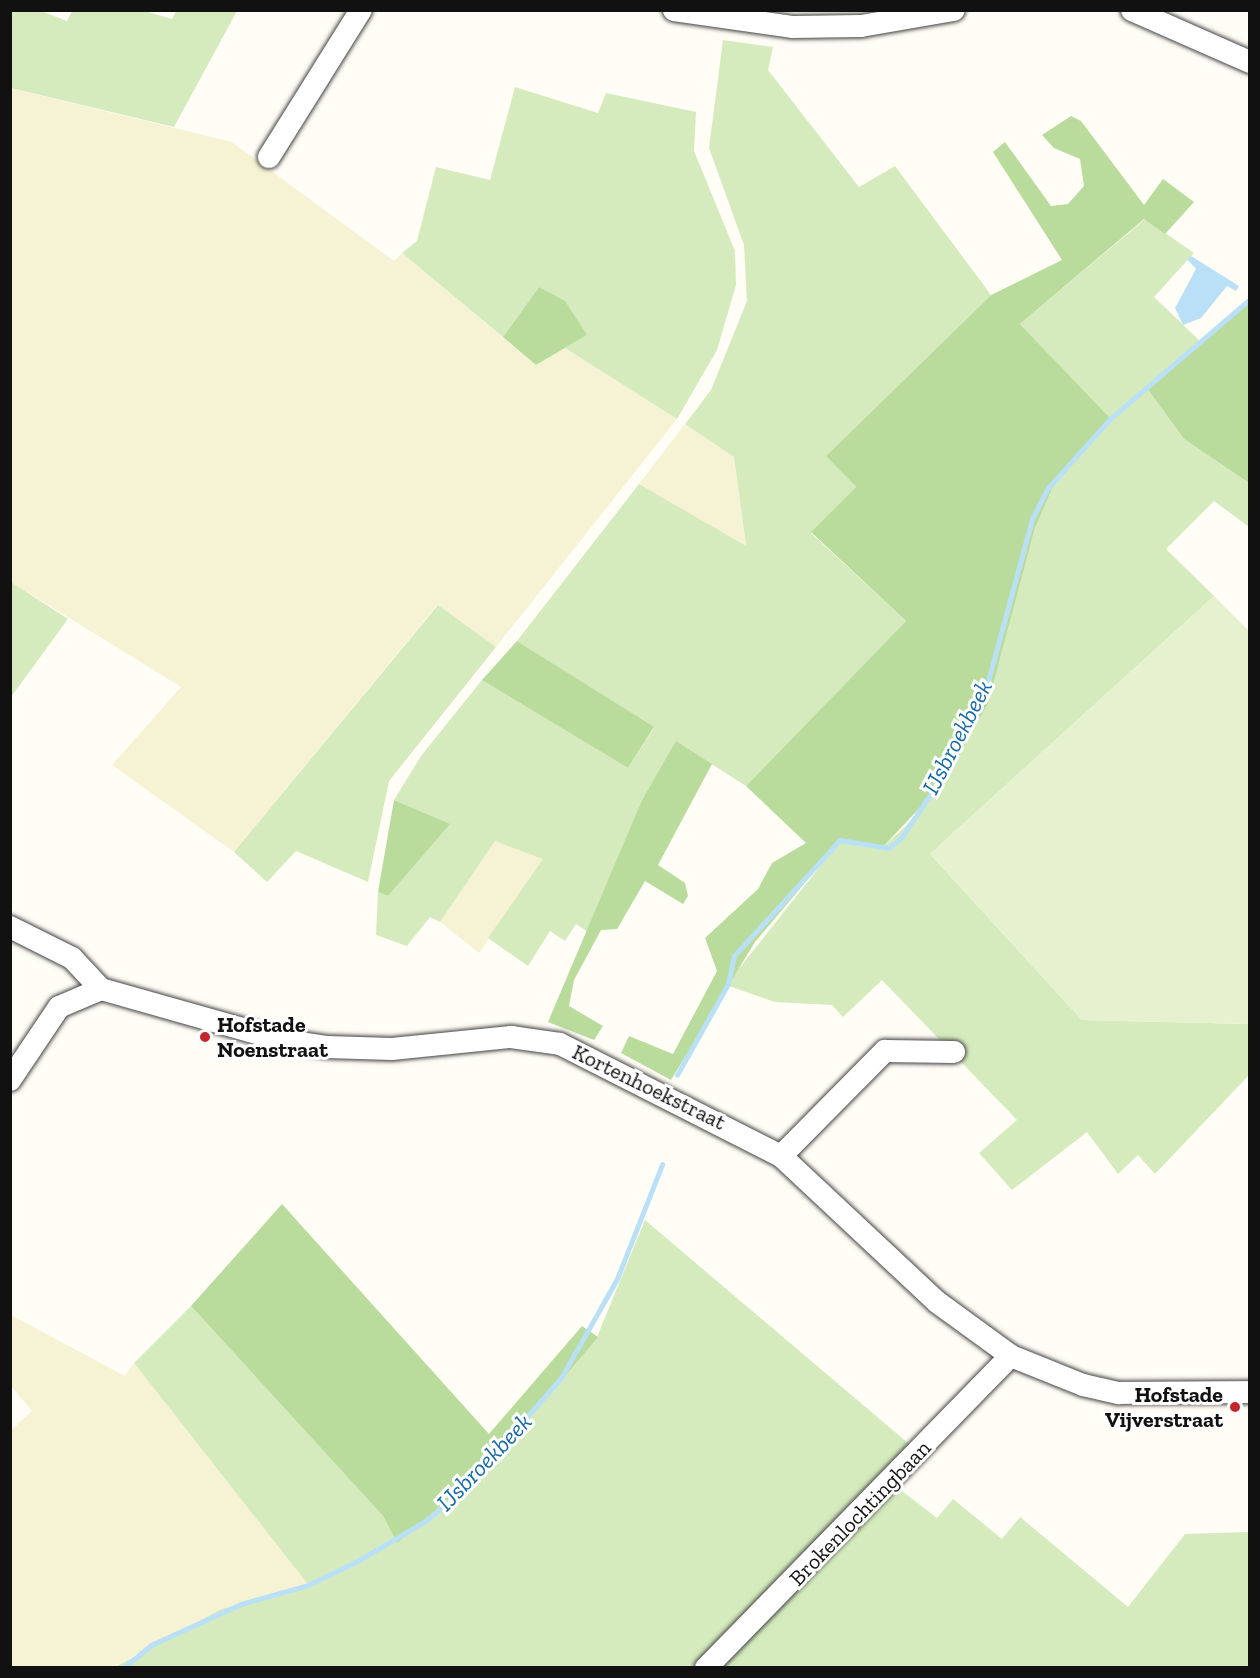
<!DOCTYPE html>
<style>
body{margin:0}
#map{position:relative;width:1260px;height:1678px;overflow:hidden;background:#fffdf5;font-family:"Zilla Slab",serif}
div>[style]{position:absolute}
.farmland>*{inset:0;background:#f6f3d4}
.green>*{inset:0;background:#d5ebbd}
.forest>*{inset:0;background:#b9dc9c}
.pitch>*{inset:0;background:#e6f2cf}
.water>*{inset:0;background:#b9e0f7}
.stream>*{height:4.5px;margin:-2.25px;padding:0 2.25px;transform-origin:2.25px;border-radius:2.25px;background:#b9e0f7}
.roads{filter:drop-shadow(0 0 2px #444) drop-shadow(0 0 2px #444)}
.minor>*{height:22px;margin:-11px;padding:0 11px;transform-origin:11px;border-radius:11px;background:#fff}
.dots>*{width:16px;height:16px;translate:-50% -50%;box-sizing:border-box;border:3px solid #fff;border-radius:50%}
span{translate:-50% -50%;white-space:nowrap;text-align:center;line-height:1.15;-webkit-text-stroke:6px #fff;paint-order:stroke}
.poi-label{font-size:22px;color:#111;font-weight:700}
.left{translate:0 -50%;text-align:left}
.right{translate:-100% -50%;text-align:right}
.street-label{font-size:22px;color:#111}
.water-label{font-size:24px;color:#1768a6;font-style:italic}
.frame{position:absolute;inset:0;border:12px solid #111;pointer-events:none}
</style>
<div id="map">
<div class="farmland">
<div style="clip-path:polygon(10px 88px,232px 142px,394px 261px,402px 253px,536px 365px,565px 348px,677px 419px,496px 647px,437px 605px,234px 852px,112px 765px,181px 687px,11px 582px)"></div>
<div style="clip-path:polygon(685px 424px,734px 457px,746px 547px,639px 484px)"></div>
<div style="clip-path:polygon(495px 841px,544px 858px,479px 953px,440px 922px)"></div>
<div style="clip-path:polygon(11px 1315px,125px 1376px,134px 1363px,310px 1587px,221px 1609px,113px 1667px,11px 1667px,10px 1431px,32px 1411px,11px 1386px)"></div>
</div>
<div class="green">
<div style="clip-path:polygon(10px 11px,41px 11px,67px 21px,72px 11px,145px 11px,172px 19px,176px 11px,237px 11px,174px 127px,11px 88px)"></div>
<div style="clip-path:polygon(723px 40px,773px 47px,768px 70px,859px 187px,895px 166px,991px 295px,826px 456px,856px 487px,811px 533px,906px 621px,746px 786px,677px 742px,642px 800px,588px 932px,576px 924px,565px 941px,550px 931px,528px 966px,488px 938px,543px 859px,495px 841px,440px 922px,430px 917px,407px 946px,376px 935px,378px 892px,388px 896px,449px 824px,394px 800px,421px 756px,482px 680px,628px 768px,654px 728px,517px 641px,639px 484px,746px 546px,734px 457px,685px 424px,711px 390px,747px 301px,744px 245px,709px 148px)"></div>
<div style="clip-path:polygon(515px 87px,598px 113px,606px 93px,696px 112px,694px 151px,735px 251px,736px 285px,717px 350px,677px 419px,565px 348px,587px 335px,539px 287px,503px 337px,402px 253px,417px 241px,436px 167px,490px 180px)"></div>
<div style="clip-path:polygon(1145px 219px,1194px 253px,1154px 297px,1201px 342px,1146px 387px,1184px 439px,1249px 483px,1249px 527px,1214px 501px,1166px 549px,1214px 596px,930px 854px,1082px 1020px,1249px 1024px,1249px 1075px,1155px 1174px,1138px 1155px,1118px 1174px,1087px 1132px,1012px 1190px,979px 1153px,1017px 1120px,882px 980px,843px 1017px,832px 1005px,775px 1002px,726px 985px,841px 840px,882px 848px,910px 822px,944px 782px,988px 704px,1035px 528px,1053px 487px,1112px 420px,1020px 324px)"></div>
<div style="clip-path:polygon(11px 582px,68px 619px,11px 697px)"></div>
<div style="clip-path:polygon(438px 605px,496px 647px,389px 781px,368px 882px,296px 851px,267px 882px,234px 852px)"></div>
<div style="clip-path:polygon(645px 1220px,915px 1449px,700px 1667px,113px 1668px,221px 1609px,310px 1587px,134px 1363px,191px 1306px,383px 1516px,397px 1543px,597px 1337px)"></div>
<div style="clip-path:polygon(898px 1488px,937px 1518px,953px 1499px,1002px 1539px,1020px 1517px,1128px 1607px,1185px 1534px,1249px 1532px,1249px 1667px,719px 1668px)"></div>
</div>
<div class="forest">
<div style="clip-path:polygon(1071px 116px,1081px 121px,1144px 205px,1163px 179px,1194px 202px,1165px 234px,1144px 219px,1020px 324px,1112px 420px,1053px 487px,1035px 528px,988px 704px,944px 782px,882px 848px,841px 840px,755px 942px,671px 1080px,621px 1053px,629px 1036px,673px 1054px,717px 971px,705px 938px,758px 889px,772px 863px,806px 843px,746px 786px,906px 621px,811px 532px,856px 487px,826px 456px,991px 295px,1062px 260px,993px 152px,1005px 142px,1051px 206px,1068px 204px,1084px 186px,1080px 159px,1054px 148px,1042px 135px)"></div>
<div style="clip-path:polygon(539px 287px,565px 301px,587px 335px,536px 365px,503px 337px)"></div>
<div style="clip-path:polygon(1249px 303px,1249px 483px,1184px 439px,1146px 387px)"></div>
<div style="clip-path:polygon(517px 641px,654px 727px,628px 768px,482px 680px)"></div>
<div style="clip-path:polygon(676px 741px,712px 764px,658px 865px,685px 883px,688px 896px,683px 904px,645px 881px,617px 929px,601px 930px,574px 980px,569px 1006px,603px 1026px,594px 1040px,548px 1022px,642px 800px)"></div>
<div style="clip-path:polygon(394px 800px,450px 824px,388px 896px,378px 892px)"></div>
<div style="clip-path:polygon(282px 1204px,489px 1434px,582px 1326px,598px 1337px,495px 1459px,397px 1543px,383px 1516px,191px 1306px)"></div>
</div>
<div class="pitch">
<div style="clip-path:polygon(1214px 596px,1249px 631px,1249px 1024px,1082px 1020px,930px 854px)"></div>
</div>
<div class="water">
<div style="clip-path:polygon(1191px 256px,1239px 286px,1236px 291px,1227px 286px,1201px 318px,1183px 325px,1175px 308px,1196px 269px,1187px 259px)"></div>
</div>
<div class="stream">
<div style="left:677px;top:1075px;width:104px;rotate:-60.7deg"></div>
<div style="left:728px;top:984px;width:29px;rotate:-78deg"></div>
<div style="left:734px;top:956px;width:157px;rotate:-47.6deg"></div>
<div style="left:840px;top:840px;width:50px;rotate:9.3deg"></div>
<div style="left:889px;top:848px;width:16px;rotate:-40deg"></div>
<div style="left:901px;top:838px;width:81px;rotate:-56.1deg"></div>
<div style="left:946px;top:771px;width:84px;rotate:-63.1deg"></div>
<div style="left:984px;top:696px;width:183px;rotate:-74.8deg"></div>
<div style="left:1032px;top:519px;width:35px;rotate:-63deg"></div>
<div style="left:1048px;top:488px;width:93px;rotate:-48.1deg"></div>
<div style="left:1110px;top:419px;width:184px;rotate:-40.6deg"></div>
<div style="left:123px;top:1668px;width:36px;rotate:-39deg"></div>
<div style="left:151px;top:1645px;width:99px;rotate:-24.5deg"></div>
<div style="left:241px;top:1604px;width:70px;rotate:-15.8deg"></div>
<div style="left:308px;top:1585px;width:53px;rotate:-25.6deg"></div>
<div style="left:356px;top:1562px;width:79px;rotate:-30.5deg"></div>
<div style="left:424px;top:1522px;width:46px;rotate:-38.9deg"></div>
<div style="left:460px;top:1493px;width:153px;rotate:-48.7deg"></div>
<div style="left:561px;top:1378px;width:114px;rotate:-60.5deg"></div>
<div style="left:617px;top:1279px;width:123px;rotate:-68.5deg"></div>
</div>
<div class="roads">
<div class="minor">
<div style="left:674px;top:10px;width:119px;rotate:8.2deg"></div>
<div style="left:792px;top:27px;width:69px;rotate:-0.8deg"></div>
<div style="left:861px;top:26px;width:94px;rotate:-9.8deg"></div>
<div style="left:1132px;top:10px;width:129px;rotate:23.8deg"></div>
<div style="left:269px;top:157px;width:173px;rotate:-58deg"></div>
<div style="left:10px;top:927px;width:69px;rotate:26.6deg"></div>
<div style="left:72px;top:958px;width:42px;rotate:46.9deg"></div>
<div style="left:10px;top:1080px;width:88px;rotate:-56.1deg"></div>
<div style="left:59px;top:1007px;width:46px;rotate:-23.2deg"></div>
<div style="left:101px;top:989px;width:187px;rotate:15.8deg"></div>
<div style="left:281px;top:1040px;width:47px;rotate:8.7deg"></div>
<div style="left:327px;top:1047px;width:65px;rotate:1.8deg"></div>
<div style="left:392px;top:1049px;width:120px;rotate:-5.8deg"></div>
<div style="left:511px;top:1037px;width:49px;rotate:8.1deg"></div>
<div style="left:560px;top:1044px;width:248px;rotate:26.9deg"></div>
<div style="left:781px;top:1156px;width:214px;rotate:43.1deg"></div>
<div style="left:937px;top:1302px;width:92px;rotate:36.1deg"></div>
<div style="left:1011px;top:1356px;width:78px;rotate:21.9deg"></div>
<div style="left:1083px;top:1385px;width:37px;rotate:13deg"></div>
<div style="left:1119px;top:1393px;width:131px;rotate:-0.4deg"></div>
<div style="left:781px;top:1156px;width:148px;rotate:-45.3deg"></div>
<div style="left:885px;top:1051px;width:69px;rotate:0.8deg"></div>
<div style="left:706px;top:1668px;width:436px;rotate:-45.7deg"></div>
</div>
</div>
<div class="dots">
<div style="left:205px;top:1037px;background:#c4262e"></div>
<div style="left:1235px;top:1407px;background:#c4262e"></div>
</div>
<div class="poi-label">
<span class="left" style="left:217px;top:1037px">Hofstade<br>Noenstraat</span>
<span class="right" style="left:1223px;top:1407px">Hofstade<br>Vijverstraat</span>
</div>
<div class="street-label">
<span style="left:649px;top:1087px;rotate:26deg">Kortenhoekstraat</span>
<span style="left:860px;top:1513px;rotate:-46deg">Brokenlochtingbaan</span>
</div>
<div class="water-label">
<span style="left:957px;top:737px;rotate:-63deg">IJsbroekbeek</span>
<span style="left:484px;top:1462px;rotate:-46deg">IJsbroekbeek</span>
</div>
<div class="frame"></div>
</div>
